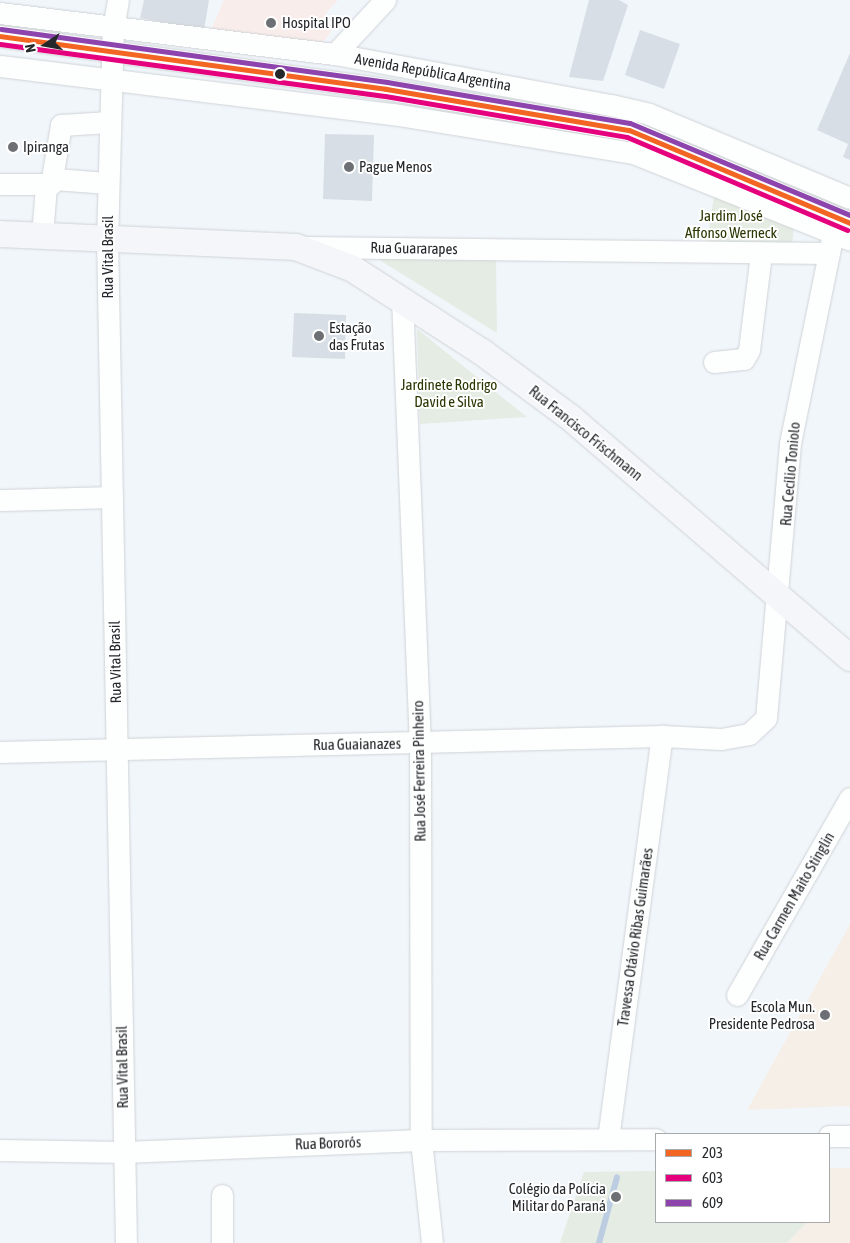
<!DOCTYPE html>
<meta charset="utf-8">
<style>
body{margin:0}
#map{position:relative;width:850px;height:1243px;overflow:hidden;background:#f1f6fb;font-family:"Asap Condensed",sans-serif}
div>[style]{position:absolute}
.education>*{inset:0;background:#f5efe7}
.medical>*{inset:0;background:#f9edeb}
.green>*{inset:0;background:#e5ece3}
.stream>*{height:6px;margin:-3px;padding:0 3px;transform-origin:3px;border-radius:3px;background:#bccde1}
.building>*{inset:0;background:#d8dee5}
.roads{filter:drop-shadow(0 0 1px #cfd3d6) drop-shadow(0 0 1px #cfd3d6)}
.minor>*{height:21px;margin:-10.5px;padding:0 10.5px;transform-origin:10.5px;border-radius:10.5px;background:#fdfefe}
.major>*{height:26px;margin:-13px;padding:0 13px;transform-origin:13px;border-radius:13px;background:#f4f6fa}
.bus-1>*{height:5px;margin:-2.5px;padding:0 2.5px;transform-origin:2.5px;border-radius:2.5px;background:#f26522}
.bus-2>*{height:5px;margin:-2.5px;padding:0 2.5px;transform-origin:2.5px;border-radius:2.5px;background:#e5007d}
.bus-3>*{height:5px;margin:-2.5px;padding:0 2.5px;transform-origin:2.5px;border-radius:2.5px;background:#8e44ad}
.dots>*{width:14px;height:14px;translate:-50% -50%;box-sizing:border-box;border:2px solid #fff;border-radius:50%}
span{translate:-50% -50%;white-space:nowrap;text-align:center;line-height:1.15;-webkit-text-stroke:4px #fff;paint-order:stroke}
.poi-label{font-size:15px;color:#25282b}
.left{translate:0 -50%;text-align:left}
.right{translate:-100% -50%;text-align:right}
.street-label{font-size:15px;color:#25282b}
.park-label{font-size:15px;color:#293703}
.legend{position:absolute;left:655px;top:1133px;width:175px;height:90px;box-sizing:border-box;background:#fff;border:1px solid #a8a9aa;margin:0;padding:6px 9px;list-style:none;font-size:15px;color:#25282b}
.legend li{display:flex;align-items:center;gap:10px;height:25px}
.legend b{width:25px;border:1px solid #a8a9aa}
.north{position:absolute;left:20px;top:20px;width:50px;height:50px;-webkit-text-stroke:4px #fff;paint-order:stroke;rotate:258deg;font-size:14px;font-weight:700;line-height:20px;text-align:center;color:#25282b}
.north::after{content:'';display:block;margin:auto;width:18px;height:22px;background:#25282b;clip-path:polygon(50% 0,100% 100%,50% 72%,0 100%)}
</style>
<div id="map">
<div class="education">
<div style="clip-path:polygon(850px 924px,850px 1106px,747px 1110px)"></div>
<div style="clip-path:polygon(829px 1168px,850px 1168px,850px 1243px,560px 1243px,584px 1172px,656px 1171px,656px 1222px,829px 1222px)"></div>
</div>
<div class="medical">
<div style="clip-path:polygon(224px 0,338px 0,325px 14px,331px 32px,323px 42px,209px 35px)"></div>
</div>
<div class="green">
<div style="clip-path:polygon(714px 196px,794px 226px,792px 245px,707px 242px)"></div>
<div style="clip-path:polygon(365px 251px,496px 259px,497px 333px)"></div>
<div style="clip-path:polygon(417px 329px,527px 417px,420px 424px)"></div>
<div style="clip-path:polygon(656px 1171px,656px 1222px,807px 1222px,787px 1243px,560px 1243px,584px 1172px)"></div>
</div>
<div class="stream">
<div style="left:599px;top:1243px;width:68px;rotate:-74.7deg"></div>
</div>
<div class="building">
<div style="clip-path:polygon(144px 0,209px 0,204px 30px,140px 18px)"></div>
<div style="clip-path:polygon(589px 0,619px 0,628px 5px,603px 81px,569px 77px)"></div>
<div style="clip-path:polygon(640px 30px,680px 44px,664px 89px,625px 75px)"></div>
<div style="clip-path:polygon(850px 53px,850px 160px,843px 157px,848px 144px,817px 130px)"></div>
<div style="clip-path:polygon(325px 134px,374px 135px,372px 201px,323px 199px)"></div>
<div style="clip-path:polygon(294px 313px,346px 315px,345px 359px,292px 357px)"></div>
</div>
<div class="roads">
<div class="minor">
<div style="left:118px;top:0;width:27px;rotate:100deg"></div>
<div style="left:113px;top:27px;width:209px;rotate:91.6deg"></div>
<div style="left:107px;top:236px;width:1007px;rotate:88.92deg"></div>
<div style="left:0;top:13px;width:337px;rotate:7deg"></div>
<div style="left:335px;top:54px;width:281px;rotate:10.5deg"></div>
<div style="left:611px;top:105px;width:39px;rotate:13deg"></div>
<div style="left:649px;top:114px;width:218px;rotate:22.7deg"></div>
<div style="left:0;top:36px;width:390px;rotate:7.8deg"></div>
<div style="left:386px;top:89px;width:246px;rotate:9.6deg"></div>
<div style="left:629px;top:130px;width:240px;rotate:22.8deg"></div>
<div style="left:335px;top:54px;width:74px;rotate:-47.2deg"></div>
<div style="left:0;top:66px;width:396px;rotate:7deg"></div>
<div style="left:393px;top:114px;width:243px;rotate:9.2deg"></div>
<div style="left:633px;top:153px;width:234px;rotate:21.8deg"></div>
<div style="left:54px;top:179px;width:54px;rotate:4.2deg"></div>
<div style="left:0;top:184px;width:51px"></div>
<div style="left:51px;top:184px;width:60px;rotate:-80.4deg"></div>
<div style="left:61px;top:125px;width:49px;rotate:-3.5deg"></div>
<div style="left:42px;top:235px;width:49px;rotate:-85.3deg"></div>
<div style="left:304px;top:247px;width:524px;rotate:0.66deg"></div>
<div style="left:402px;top:298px;width:444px;rotate:87.7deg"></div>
<div style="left:420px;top:742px;width:398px;rotate:89.9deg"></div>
<div style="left:421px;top:1140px;width:104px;rotate:83.9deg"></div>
<div style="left:714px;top:362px;width:30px;rotate:-6deg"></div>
<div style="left:744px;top:359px;width:10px;rotate:-61deg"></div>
<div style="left:749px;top:350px;width:98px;rotate:-82.9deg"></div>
<div style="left:0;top:500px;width:112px;rotate:-1.5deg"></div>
<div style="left:0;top:752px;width:662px;rotate:-1.38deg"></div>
<div style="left:662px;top:736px;width:59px;rotate:2.9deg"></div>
<div style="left:721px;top:739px;width:28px;rotate:-10deg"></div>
<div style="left:749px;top:734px;width:23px;rotate:-43deg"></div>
<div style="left:766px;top:718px;width:276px;rotate:-85deg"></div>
<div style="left:790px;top:443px;width:214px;rotate:-78.4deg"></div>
<div style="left:737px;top:995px;width:227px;rotate:-60.2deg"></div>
<div style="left:829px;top:1136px;width:21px"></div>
<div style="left:608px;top:1139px;width:407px;rotate:-82.4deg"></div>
<div style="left:0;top:1150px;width:124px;rotate:0.9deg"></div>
<div style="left:124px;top:1152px;width:297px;rotate:-2.3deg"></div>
<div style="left:421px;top:1140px;width:235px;rotate:-0.2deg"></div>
<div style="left:222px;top:1195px;width:48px;rotate:90deg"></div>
</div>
<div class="major">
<div style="left:0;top:234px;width:296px;rotate:2.5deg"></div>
<div style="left:296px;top:247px;width:61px;rotate:21.1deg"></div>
<div style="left:353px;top:269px;width:153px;rotate:32.8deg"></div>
<div style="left:482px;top:352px;width:111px;rotate:36.6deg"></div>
<div style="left:571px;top:418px;width:368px;rotate:40.7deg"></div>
</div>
</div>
<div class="bus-1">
<div style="left:0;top:36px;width:390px;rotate:7.8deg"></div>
<div style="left:386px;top:89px;width:246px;rotate:9.6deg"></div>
<div style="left:629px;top:130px;width:240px;rotate:22.8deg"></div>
</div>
<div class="bus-2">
<div style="left:0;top:44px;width:388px;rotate:7.7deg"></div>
<div style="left:385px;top:96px;width:245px;rotate:9.6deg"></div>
<div style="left:627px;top:137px;width:239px;rotate:22.9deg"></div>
</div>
<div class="bus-3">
<div style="left:1px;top:29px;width:390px;rotate:7.8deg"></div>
<div style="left:387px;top:82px;width:246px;rotate:9.6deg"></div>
<div style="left:630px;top:123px;width:238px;rotate:22.7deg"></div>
</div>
<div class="dots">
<div style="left:271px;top:23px;background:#6c7074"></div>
<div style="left:280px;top:74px;background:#25282b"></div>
<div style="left:13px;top:147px;background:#6c7074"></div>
<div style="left:349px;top:167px;background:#6c7074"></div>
<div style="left:319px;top:336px;background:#6c7074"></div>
<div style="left:825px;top:1015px;background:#6c7074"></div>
<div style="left:616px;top:1197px;background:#6c7074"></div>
</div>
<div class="poi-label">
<span class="left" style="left:282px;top:23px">Hospital IPO</span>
<span class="left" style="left:23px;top:147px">Ipiranga</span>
<span class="left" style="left:359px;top:167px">Pague Menos</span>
<span class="left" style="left:329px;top:336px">Estação<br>das Frutas</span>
<span class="right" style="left:815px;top:1015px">Escola Mun.<br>Presidente Pedrosa</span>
<span class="right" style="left:606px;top:1197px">Colégio da Polícia<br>Militar do Paraná</span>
</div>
<div class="street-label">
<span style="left:433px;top:72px;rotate:10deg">Avenida República Argentina</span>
<span style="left:414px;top:248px;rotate:1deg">Rua Guararapes</span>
<span style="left:108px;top:257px;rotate:-90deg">Rua Vital Brasil</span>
<span style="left:586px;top:433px;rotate:39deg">Rua Francisco Frischmann</span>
<span style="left:790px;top:474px;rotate:-85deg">Rua Cecílio Toniolo</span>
<span style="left:115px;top:662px;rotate:-91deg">Rua Vital Brasil</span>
<span style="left:357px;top:744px;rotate:-1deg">Rua Guaianazes</span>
<span style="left:419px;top:771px;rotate:-91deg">Rua José Ferreira Pinheiro</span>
<span style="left:794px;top:896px;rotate:-60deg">Rua Carmen Maito Stinglin</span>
<span style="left:635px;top:937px;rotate:-82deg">Travessa Otávio Ribas Guimarães</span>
<span style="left:122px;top:1067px;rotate:-91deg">Rua Vital Brasil</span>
<span style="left:328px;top:1143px;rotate:-2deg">Rua Bororós</span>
</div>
<div class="park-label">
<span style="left:731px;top:224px">Jardim José<br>Affonso Werneck</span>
<span style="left:449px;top:393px">Jardinete Rodrigo<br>David e Silva</span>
</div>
<ul class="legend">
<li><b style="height:6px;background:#f26522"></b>203</li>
<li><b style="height:6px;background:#e5007d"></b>603</li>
<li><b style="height:6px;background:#8e44ad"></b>609</li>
</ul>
<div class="north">N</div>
</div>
